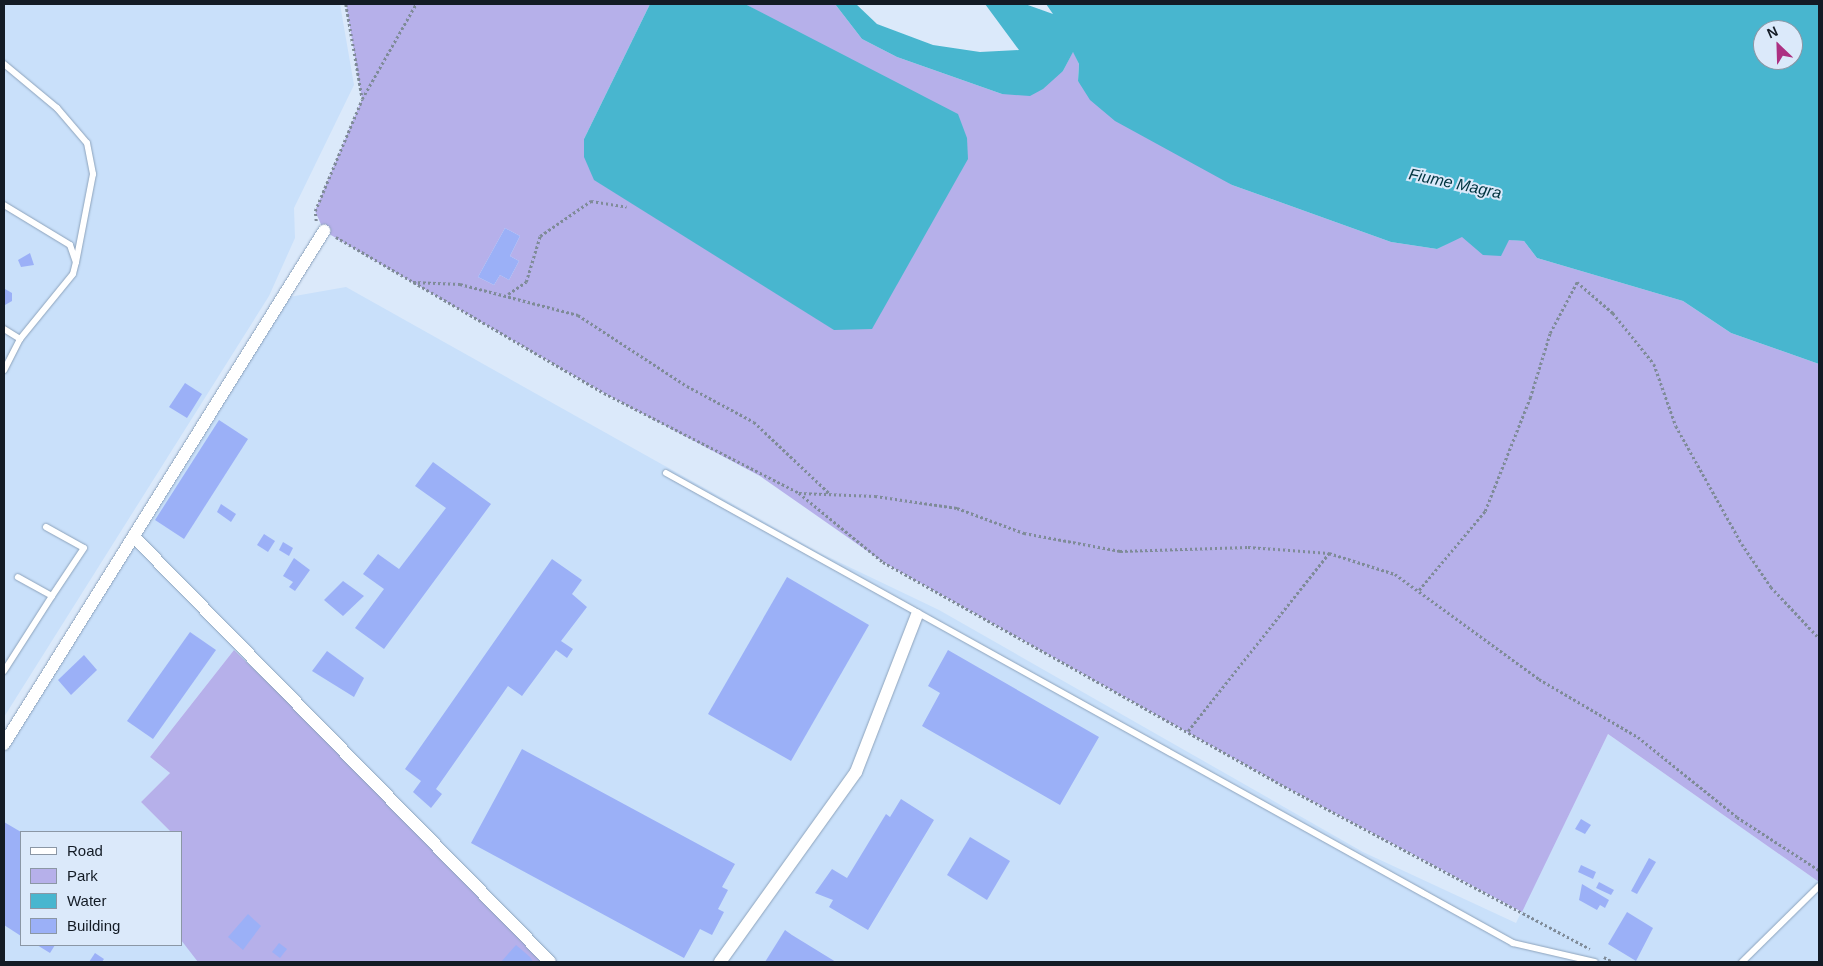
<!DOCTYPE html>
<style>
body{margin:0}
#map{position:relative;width:1823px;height:966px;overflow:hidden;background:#dbe9fa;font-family:Arial,sans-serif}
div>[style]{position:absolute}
.built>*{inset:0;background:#c9e0fa}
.green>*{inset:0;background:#b6b0ea}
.water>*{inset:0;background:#48b6cf}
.building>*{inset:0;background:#9bb0f7}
.path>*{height:2.5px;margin-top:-1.25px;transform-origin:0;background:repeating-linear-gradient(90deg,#7f8b98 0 2.5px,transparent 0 5px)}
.roads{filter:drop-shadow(0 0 1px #8da3bc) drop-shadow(0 0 1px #8da3bc)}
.service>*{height:6px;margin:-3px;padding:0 3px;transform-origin:3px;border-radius:3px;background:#fff}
.minor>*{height:12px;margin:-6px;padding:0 6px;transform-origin:6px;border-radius:6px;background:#fff}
span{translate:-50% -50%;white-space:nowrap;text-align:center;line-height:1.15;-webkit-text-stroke:4px #dbe9fa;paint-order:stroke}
.water-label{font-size:16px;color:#00343f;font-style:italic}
.frame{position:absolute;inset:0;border:5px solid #131b25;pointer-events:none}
.legend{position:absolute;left:20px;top:831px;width:162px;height:115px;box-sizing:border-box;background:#dbe9fa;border:1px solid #8b97a5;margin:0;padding:6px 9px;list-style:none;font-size:15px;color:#131b25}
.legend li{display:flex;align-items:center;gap:10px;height:25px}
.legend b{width:25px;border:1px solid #8b97a5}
.north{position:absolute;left:1753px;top:20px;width:50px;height:50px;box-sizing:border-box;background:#dbe9fa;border:1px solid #8b97a5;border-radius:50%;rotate:336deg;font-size:14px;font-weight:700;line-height:20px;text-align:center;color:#131b25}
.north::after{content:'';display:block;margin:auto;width:18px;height:22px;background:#ac3082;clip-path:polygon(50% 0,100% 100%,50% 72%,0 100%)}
</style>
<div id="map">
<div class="built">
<div style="clip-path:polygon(4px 4px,340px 4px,354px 85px,294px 208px,295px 238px,269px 296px,4px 717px)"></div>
<div style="clip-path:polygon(346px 287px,820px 553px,939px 610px,1363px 852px,1516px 923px,1608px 734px,1819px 882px,1819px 962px,558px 962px,234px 650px,150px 757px,170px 773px,141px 802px,171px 832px,21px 832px,21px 945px,181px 945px,181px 881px,316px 962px,9px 962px,4px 959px,4px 749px,289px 297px)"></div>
</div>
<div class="green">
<div style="clip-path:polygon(evenodd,346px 4px,650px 4px,584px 139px,775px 21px,745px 4px,835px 4px,862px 39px,897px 57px,1002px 94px,1063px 71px,1073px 51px,1079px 64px,1078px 81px,1232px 185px,1391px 242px,1437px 249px,1462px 236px,1524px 241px,1537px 258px,1683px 301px,1731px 333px,1819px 364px,1819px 882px,1608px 734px,1522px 912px,1280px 784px,883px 562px,760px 476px,604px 393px,324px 231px,315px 211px,362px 99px,346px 4px,505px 228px,520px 236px,510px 256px,519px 261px,509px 280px,500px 275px,494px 285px,478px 277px,505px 228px)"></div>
<div style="clip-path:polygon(234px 650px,558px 962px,198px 962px,181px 940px,181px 832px,171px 832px,141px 802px,170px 773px,150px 757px)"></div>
</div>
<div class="water">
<div style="clip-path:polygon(650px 4px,745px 4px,958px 114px,967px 138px,968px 159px,872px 329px,834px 330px,594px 180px,584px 157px,584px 139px)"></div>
<div style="clip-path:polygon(evenodd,835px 4px,856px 4px,877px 24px,933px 45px,980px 52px,1019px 50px,985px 4px,1025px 4px,1053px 14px,1046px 4px,1819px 4px,1819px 364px,1731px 333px,1683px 301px,1537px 258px,1524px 241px,1509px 240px,1501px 256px,1483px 255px,1462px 237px,1437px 249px,1391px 242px,1232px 185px,1115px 121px,1090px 100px,1078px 81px,1079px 64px,1073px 52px,1063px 71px,1043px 89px,1030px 96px,1002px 94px,897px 57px,862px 39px,835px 4px,1763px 30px,1793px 30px,1793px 60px,1763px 60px,1763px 30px)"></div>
</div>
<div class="building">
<div style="clip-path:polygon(505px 228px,520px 236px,510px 256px,519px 261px,509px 280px,500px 275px,494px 285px,478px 277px)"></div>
<div style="clip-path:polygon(30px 253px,34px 265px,21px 267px,18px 260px)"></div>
<div style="clip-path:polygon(5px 289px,12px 293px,12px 301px,5px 305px)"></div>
<div style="clip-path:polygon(185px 383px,202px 394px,187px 418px,169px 407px)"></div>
<div style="clip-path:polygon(219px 420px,248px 439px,184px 539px,155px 520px)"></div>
<div style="clip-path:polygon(433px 462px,491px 504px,384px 649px,355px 628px,384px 589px,363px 574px,378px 554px,399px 569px,446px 508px,415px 486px)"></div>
<div style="clip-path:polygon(221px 504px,236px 514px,231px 522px,217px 512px)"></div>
<div style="clip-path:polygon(264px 534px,275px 541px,268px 552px,257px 545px)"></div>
<div style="clip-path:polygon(283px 542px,293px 548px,289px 556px,279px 550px)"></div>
<div style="clip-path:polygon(294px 558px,310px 570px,295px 591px,289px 587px,293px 582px,283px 576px)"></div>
<div style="clip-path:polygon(552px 559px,582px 580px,572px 594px,587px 607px,561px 641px,573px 649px,567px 658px,556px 650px,522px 696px,508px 686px,436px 789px,442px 794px,431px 808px,413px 792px,421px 781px,405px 769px)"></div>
<div style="clip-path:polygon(787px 577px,869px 625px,791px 761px,708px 714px)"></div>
<div style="clip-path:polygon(343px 581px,364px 596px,343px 616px,324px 600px)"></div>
<div style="clip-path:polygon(190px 632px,216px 650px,153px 739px,127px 721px)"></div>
<div style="clip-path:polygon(948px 650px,1099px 737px,1060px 805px,922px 726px,940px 693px,928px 686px)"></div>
<div style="clip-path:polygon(327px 651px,364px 678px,354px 697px,312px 671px)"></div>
<div style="clip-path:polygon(84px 655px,97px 670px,71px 695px,58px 680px)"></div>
<div style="clip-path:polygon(522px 749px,735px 864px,722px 887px,728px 890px,718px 909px,724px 912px,712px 935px,700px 929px,684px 958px,471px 843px)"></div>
<div style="clip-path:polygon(901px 799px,934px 820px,868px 930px,829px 907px,833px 900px,815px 893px,832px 869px,847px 878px,886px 814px,890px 817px)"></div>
<div style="clip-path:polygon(1581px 819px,1591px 825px,1585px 834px,1575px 829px)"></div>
<div style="clip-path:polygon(4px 822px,21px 832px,21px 936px,4px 925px)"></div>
<div style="clip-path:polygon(970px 837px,1010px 861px,987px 900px,947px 875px)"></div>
<div style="clip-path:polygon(1649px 858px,1656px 862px,1637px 894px,1631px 891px)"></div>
<div style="clip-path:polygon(1581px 865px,1596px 872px,1593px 879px,1578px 872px)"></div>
<div style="clip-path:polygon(1599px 882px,1614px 890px,1611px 895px,1596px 888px)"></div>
<div style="clip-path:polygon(1582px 884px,1609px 900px,1605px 908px,1600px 905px,1597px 910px,1579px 900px)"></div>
<div style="clip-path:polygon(1627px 912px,1653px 928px,1636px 961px,1608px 944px)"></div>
<div style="clip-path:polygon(248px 914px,261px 926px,243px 950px,228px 937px)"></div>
<div style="clip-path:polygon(785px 930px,792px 935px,836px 962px,765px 962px)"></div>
<div style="clip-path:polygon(279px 943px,287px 949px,280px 958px,272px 952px)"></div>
<div style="clip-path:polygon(37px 945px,55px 945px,50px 953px)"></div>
<div style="clip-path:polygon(516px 945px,530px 957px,533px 962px,501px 962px)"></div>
<div style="clip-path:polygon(95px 953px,104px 959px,102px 962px,89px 962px)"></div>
</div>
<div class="path">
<div style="left:346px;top:4px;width:94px;rotate:80.2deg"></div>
<div style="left:316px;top:221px;width:10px;rotate:-96deg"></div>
<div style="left:315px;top:211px;width:121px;rotate:-67.2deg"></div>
<div style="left:362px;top:99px;width:109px;rotate:-60.4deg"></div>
<div style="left:336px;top:237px;width:310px;rotate:30.2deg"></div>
<div style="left:604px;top:393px;width:219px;rotate:27.1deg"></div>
<div style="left:799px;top:493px;width:109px;rotate:39.4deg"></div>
<div style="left:883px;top:562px;width:455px;rotate:29.2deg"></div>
<div style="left:1280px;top:784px;width:351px;rotate:28deg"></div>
<div style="left:413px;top:282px;width:47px;rotate:2.4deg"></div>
<div style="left:460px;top:284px;width:122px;rotate:14.7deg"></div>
<div style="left:578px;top:315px;width:130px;rotate:33.1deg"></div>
<div style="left:687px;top:386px;width:76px;rotate:28.2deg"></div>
<div style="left:754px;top:422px;width:103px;rotate:43.4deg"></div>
<div style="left:508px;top:294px;width:22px;rotate:-34deg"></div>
<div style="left:526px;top:282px;width:48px;rotate:-73.1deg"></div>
<div style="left:540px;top:236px;width:62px;rotate:-34.5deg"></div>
<div style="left:591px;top:201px;width:36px;rotate:9deg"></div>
<div style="left:799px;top:493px;width:76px;rotate:2.3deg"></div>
<div style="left:875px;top:496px;width:83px;rotate:8.3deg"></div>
<div style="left:957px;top:508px;width:72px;rotate:20.5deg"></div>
<div style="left:1024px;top:533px;width:98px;rotate:10.6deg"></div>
<div style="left:1120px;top:551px;width:128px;rotate:-1.8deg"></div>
<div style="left:1248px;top:547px;width:81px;rotate:4.2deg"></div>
<div style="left:1329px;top:553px;width:69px;rotate:17.7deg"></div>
<div style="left:1395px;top:574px;width:178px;rotate:36.1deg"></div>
<div style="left:1539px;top:679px;width:115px;rotate:30.4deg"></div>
<div style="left:1638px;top:737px;width:127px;rotate:38.9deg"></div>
<div style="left:1737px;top:817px;width:98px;rotate:32.9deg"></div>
<div style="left:1419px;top:590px;width:103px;rotate:-50.1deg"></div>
<div style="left:1485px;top:511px;width:122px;rotate:-68.3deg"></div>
<div style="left:1530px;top:398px;width:68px;rotate:-72.9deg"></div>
<div style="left:1550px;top:333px;width:58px;rotate:-62.1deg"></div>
<div style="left:1577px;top:282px;width:48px;rotate:40.7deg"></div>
<div style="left:1613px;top:313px;width:65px;rotate:51.2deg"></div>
<div style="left:1654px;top:364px;width:66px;rotate:70.5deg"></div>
<div style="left:1676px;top:426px;width:135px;rotate:60.8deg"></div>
<div style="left:1742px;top:544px;width:52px;rotate:56deg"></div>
<div style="left:1771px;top:587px;width:70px;rotate:46.7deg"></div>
<div style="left:1188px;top:731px;width:227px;rotate:-51.6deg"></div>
<div style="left:1604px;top:957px;width:10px;rotate:29deg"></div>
</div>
<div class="roads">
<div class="service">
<div style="left:4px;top:64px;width:69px;rotate:39.7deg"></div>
<div style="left:57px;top:108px;width:46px;rotate:49.4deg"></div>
<div style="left:87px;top:143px;width:32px;rotate:79deg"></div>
<div style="left:93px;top:174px;width:90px;rotate:100.9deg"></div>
<div style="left:4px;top:205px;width:77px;rotate:31.2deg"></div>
<div style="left:70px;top:245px;width:18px;rotate:71deg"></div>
<div style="left:76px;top:262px;width:12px;rotate:104deg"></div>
<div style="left:73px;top:274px;width:84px;rotate:129.2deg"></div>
<div style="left:20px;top:339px;width:35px;rotate:117deg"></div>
<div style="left:4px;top:329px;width:19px;rotate:32deg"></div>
<div style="left:666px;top:473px;width:969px;rotate:29.03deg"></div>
<div style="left:1513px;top:943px;width:84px;rotate:13deg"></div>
<div style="left:46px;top:527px;width:43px;rotate:28.9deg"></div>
<div style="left:84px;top:548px;width:58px;rotate:123.7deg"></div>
<div style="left:4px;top:671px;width:89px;rotate:-57.4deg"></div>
<div style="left:52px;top:596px;width:39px;rotate:-151deg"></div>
<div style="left:1742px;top:962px;width:108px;rotate:-44.6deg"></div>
</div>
<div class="minor">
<div style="left:135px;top:538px;width:593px;rotate:45.61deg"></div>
<div style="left:4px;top:744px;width:605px;rotate:-58.04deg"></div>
<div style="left:720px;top:962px;width:234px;rotate:-54.4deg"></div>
<div style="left:856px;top:772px;width:168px;rotate:-68.8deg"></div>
</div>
</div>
<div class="water-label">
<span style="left:1455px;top:184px;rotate:12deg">Fiume Magra</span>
</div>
<div class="frame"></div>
<ul class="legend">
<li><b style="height:6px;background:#fff"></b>Road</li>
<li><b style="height:14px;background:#b6b0ea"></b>Park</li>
<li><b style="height:14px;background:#48b6cf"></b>Water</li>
<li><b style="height:14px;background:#9bb0f7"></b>Building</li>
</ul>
<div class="north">N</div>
</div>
